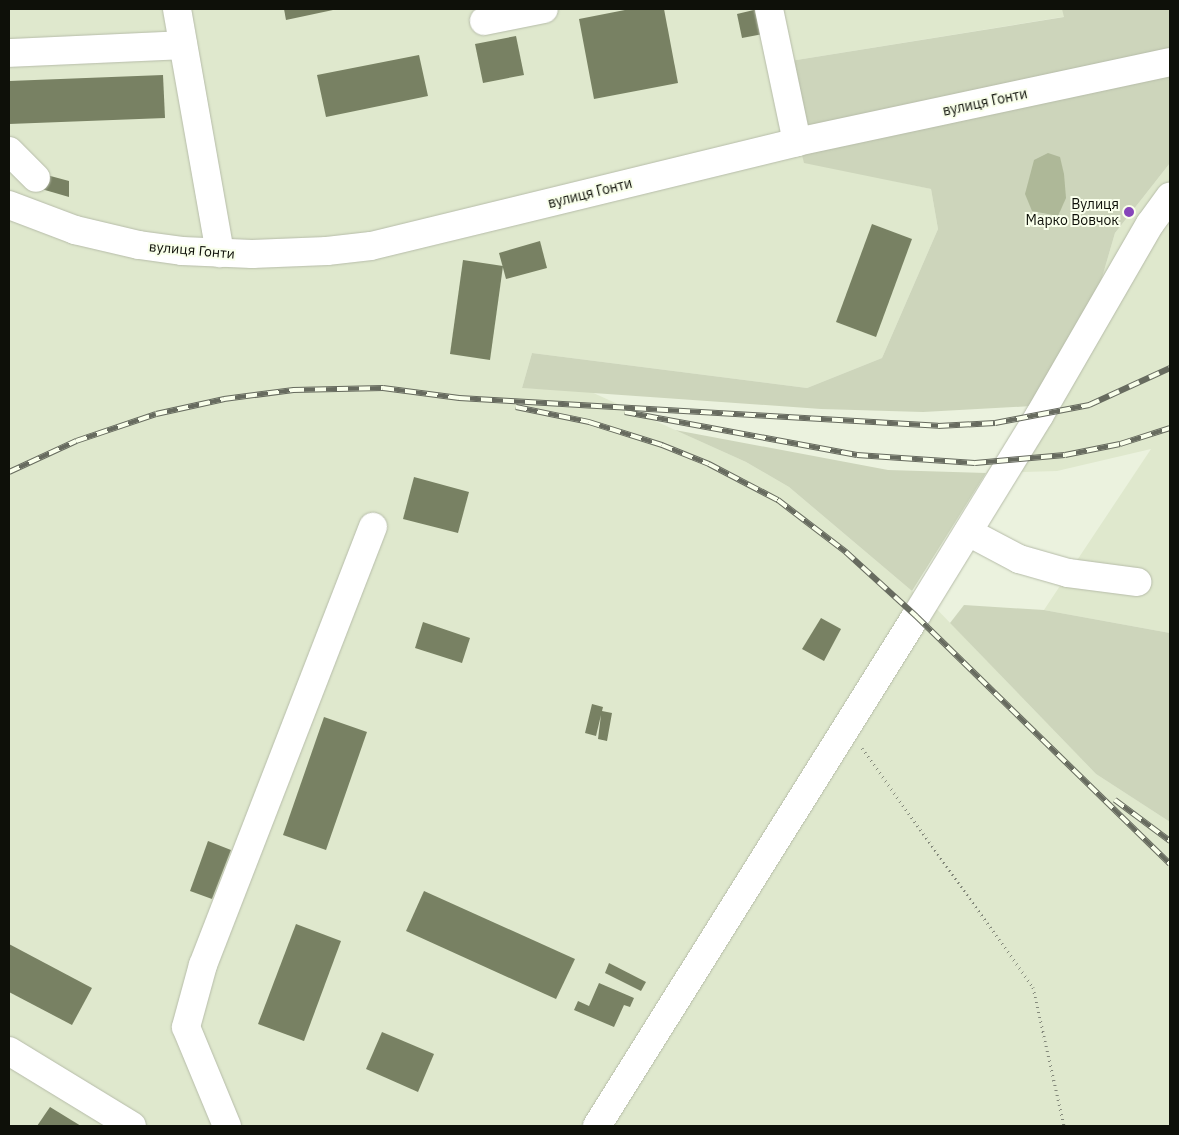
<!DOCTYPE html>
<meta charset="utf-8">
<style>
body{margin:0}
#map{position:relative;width:1179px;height:1135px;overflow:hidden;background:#ebf2de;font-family:"IBM Plex Sans",sans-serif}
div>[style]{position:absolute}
.built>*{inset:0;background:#dfe8cd}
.green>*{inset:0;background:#cdd5bb}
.water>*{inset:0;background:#aeb898}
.building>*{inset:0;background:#788163}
.path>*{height:3px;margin-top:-1.5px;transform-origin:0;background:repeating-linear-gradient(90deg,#84897b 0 1px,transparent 0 5px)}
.roads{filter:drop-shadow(0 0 1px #b6bca9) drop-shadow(0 0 1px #b6bca9)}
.minor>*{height:28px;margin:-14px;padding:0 14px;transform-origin:14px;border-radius:14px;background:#fff}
.rail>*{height:5.5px;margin-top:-2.75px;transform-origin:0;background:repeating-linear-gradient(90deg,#f9ffeb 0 11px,#676b5f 0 22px);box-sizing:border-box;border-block:1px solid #676b5f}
.dots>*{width:14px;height:14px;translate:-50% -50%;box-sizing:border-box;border:2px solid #f9ffeb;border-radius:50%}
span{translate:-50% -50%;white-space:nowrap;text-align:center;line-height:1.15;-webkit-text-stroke:4px #f9ffeb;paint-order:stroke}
.street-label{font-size:14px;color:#0e1009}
.poi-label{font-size:14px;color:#0e1009}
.right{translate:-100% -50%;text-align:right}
.frame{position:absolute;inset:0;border:10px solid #0e1009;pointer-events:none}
</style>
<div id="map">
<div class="built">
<div style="clip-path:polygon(9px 9px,1112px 9px,784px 62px,876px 177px,931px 189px,938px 229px,882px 358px,807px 388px,532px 353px,522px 388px,589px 391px,746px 462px,789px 487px,912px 591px,927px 599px,1096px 774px,1170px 822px,1170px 1126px,9px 1126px)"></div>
<div style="clip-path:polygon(1170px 163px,1170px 633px,1044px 610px,1151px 449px,1057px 471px,986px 473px,1032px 406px,1099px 288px,1115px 233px)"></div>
</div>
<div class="green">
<div style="clip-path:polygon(1062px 9px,1170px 9px,1170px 49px,798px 133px,784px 62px,1064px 17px)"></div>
<div style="clip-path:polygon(1170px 72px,1170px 163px,1115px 233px,1099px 288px,1032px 406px,923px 412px,821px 409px,522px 388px,532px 353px,807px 388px,882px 358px,938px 229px,931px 189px,804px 163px,802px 155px)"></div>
<div style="clip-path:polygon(675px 430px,888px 470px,986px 473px,912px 591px,789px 487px,746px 462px)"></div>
<div style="clip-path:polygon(964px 605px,1044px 610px,1170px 633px,1170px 822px,1096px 774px,950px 623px)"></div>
</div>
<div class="water">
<div style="clip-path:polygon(1048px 153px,1060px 157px,1064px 174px,1066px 198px,1058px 216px,1032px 211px,1025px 194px,1034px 160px)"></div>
</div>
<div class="building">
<div style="clip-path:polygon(284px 9px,333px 9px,333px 10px,286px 20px)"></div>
<div style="clip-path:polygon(630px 9px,664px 9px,678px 83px,594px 99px,579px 19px)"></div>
<div style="clip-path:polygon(758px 9px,763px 34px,742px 38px,737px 14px)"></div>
<div style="clip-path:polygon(516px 36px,524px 75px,483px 83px,475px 44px)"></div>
<div style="clip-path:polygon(419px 55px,428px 96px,326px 117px,317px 75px)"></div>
<div style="clip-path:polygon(163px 75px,165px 118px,9px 124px,9px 81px)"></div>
<div style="clip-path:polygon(43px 174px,69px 181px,69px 197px,38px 188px)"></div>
<div style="clip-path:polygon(872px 224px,912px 239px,876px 337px,836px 322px)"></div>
<div style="clip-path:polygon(540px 241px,547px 268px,506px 279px,499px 253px)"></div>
<div style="clip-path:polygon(463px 260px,503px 266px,490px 360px,450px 354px)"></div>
<div style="clip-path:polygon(414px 477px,469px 492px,458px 533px,403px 519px)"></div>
<div style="clip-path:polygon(821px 618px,841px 629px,824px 661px,802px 649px)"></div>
<div style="clip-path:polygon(423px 622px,470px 638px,462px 663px,415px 648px)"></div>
<div style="clip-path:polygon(592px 704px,603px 707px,602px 711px,612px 713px,607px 741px,598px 739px,601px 715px,596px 736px,585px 733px)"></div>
<div style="clip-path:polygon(324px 717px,367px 732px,326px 850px,283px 835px)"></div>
<div style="clip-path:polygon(208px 841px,231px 850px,212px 899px,190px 891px)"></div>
<div style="clip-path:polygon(424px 891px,575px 959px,556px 999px,406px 931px)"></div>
<div style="clip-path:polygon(296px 924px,341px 941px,304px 1041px,258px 1024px)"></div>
<div style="clip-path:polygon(9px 944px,92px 988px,72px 1025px,9px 992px)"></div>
<div style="clip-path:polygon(609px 963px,646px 982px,641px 991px,605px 973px)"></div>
<div style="clip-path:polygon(599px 983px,634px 998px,630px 1007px,624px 1005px,614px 1027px,574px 1010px,578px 1001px,589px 1006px)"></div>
<div style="clip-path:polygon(382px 1032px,434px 1054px,418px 1092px,366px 1069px)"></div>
<div style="clip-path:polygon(50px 1107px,81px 1126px,37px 1126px)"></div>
</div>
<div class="path">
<div style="left:862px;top:748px;width:294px;rotate:54.4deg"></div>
<div style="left:1033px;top:987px;width:142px;rotate:77.4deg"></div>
</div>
<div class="roads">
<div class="minor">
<div style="left:177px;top:9px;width:248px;rotate:80deg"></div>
<div style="left:769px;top:9px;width:136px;rotate:78.1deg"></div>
<div style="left:484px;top:21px;width:61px;rotate:-11.3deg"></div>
<div style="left:9px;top:53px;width:174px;rotate:-2.6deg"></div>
<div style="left:9px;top:151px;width:38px;rotate:45deg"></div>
<div style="left:9px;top:205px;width:71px;rotate:20.7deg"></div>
<div style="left:75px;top:230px;width:66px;rotate:13.2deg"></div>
<div style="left:139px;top:245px;width:43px;rotate:7.9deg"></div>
<div style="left:182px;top:251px;width:70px;rotate:2.5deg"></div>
<div style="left:252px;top:254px;width:75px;rotate:-2.3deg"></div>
<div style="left:327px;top:251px;width:44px;rotate:-6.5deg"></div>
<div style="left:371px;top:246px;width:439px;rotate:-13.7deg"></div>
<div style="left:797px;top:142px;width:381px;rotate:-12.1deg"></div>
<div style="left:968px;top:532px;width:58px;rotate:27.9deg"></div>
<div style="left:1019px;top:559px;width:51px;rotate:15.9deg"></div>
<div style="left:1068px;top:573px;width:70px;rotate:7.4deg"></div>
<div style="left:9px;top:1051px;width:144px;rotate:31.4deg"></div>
<div style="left:227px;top:1126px;width:107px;rotate:-112.5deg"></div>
<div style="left:186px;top:1027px;width:64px;rotate:-74.7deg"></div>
<div style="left:203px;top:965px;width:470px;rotate:-68.8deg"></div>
<div style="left:597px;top:1126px;width:602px;rotate:-57.97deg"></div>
<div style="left:916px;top:616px;width:235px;rotate:-58.4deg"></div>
<div style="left:1039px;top:416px;width:222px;rotate:-60deg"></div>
<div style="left:1150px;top:224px;width:34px;rotate:-54deg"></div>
</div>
</div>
<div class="rail">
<div style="left:516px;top:407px;width:75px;rotate:11.6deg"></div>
<div style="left:589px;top:422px;width:77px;rotate:17.5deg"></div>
<div style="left:662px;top:445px;width:51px;rotate:22deg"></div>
<div style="left:709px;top:464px;width:78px;rotate:27.6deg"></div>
<div style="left:778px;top:500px;width:86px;rotate:37.4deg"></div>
<div style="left:846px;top:552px;width:95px;rotate:42.4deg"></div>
<div style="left:916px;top:616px;width:355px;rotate:44.3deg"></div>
<div style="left:625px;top:412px;width:236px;rotate:10.5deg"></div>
<div style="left:857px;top:455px;width:118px;rotate:3.9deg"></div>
<div style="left:975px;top:463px;width:90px;rotate:-5.1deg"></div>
<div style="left:1065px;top:455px;width:56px;rotate:-11.3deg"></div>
<div style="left:1120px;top:444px;width:52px;rotate:-17.7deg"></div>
<div style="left:9px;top:472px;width:74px;rotate:-24.8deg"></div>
<div style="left:76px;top:441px;width:84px;rotate:-18.6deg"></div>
<div style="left:156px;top:414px;width:70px;rotate:-12.4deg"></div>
<div style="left:224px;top:399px;width:70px;rotate:-7.4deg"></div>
<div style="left:293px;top:390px;width:90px;rotate:-1.3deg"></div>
<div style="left:383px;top:388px;width:77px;rotate:7.5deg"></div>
<div style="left:459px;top:398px;width:480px;rotate:3.3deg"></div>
<div style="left:938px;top:426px;width:57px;rotate:-3deg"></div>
<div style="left:995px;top:423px;width:96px;rotate:-10.8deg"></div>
<div style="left:1089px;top:405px;width:89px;rotate:-24.6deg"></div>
<div style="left:1115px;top:800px;width:69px;rotate:36.7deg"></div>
</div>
<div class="dots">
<div style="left:1129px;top:212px;background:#8645ba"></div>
</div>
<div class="street-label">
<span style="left:985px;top:102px;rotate:-12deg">вулиця Гонти</span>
<span style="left:590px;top:193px;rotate:-14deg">вулиця Гонти</span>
<span style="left:192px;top:250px;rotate:5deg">вулиця Гонти</span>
</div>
<div class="poi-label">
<span class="right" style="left:1119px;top:212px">Вулиця<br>Марко Вовчок</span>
</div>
<div class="frame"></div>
</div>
